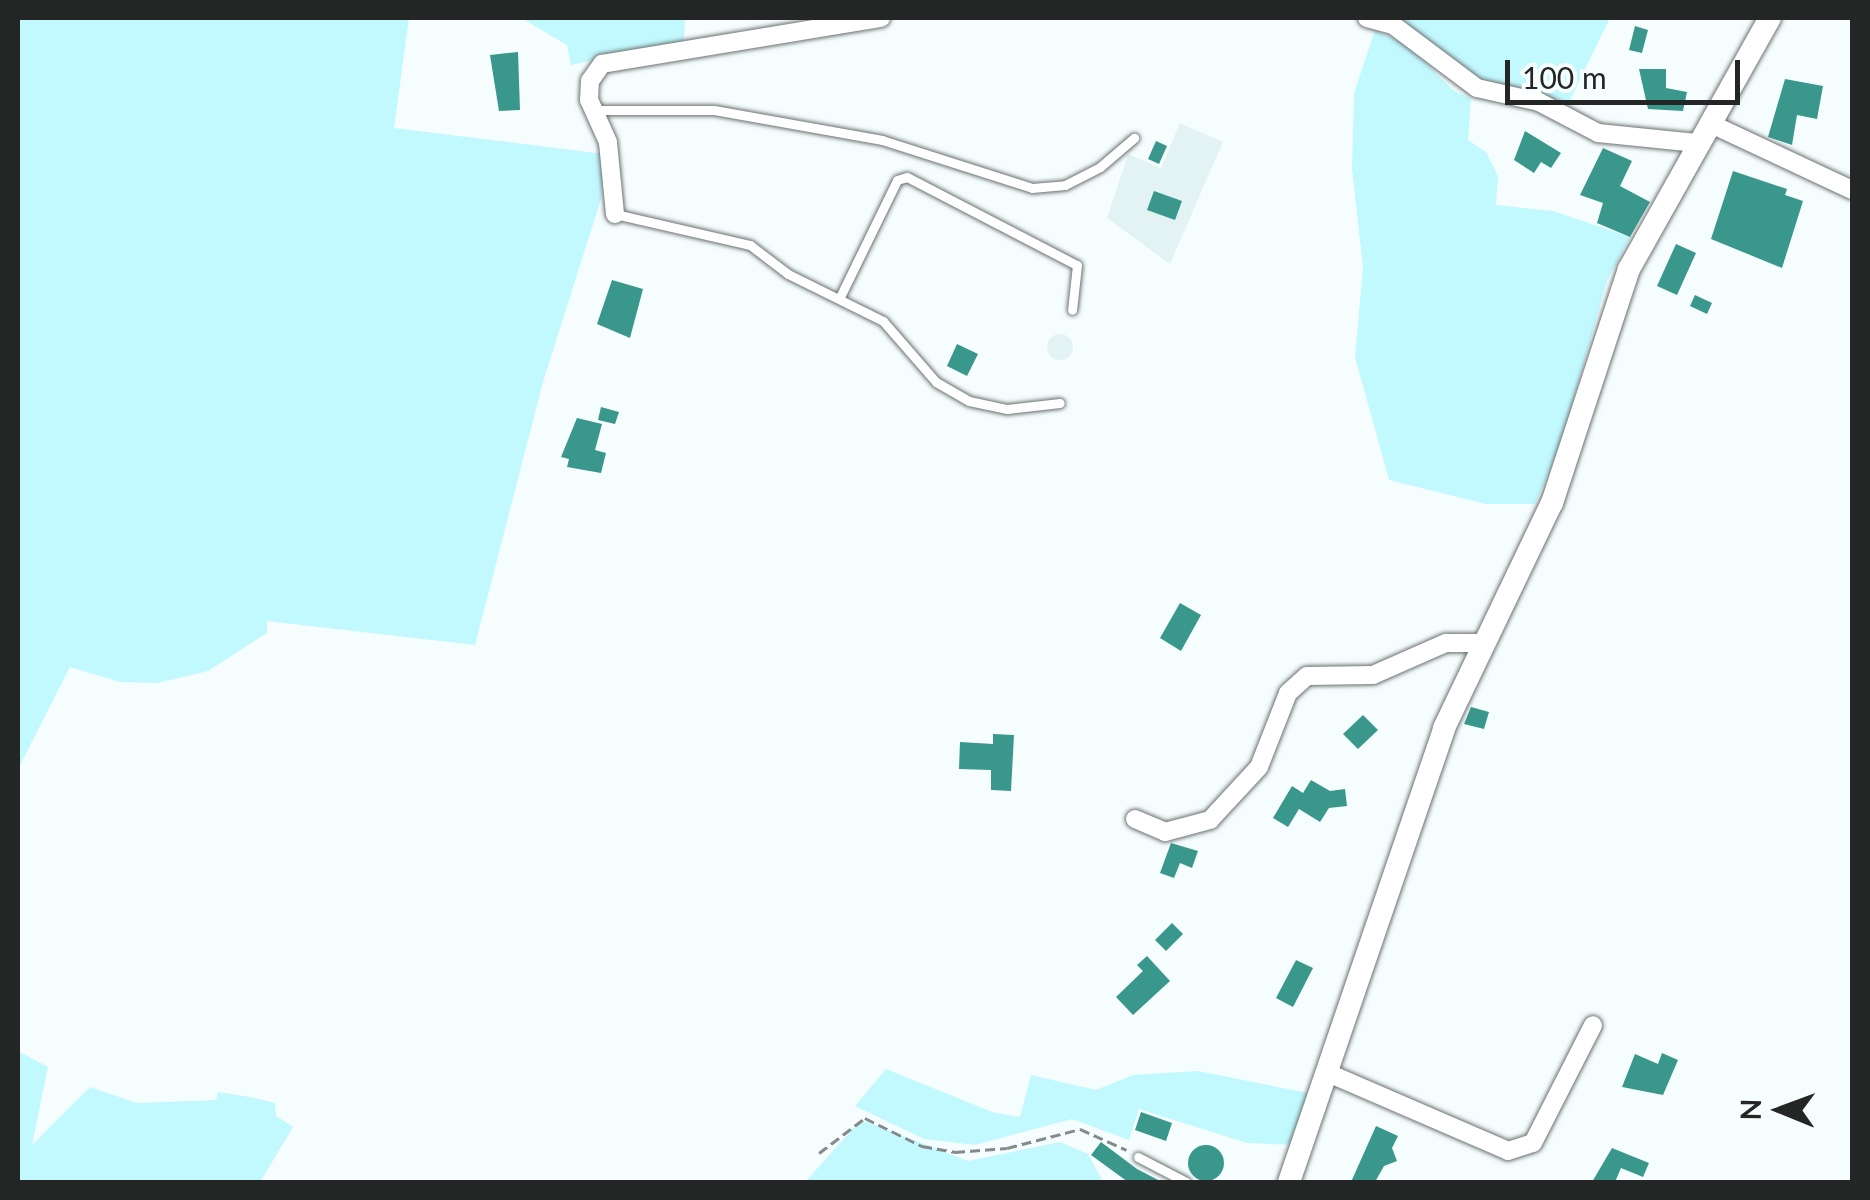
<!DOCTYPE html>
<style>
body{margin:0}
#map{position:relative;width:1870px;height:1200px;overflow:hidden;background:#f6fdfe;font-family:Lato,sans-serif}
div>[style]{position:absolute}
.built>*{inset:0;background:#e3f3f4}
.round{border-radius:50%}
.green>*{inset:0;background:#c1f9ff}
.building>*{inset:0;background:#3a978c}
.path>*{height:2.5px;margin-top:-1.25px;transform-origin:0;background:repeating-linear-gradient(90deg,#858a8a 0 10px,transparent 0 15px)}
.roads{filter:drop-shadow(0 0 2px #6b7171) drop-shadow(0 0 2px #6b7171)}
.service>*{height:9px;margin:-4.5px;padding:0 4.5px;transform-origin:4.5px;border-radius:4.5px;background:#fff}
.minor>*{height:18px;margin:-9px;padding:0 9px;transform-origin:9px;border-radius:9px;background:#fff}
.tertiary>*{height:22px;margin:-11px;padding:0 11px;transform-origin:11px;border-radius:11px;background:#fff}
span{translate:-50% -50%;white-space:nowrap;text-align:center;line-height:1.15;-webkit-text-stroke:8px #f6fdfe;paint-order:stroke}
.frame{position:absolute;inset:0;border:20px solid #242626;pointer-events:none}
.north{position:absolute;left:1730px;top:1060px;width:100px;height:100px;-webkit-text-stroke:8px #f6fdfe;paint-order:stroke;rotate:271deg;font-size:28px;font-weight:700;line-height:40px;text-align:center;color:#242626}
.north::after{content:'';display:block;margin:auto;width:35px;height:45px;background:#242626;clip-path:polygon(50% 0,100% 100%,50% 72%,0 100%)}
.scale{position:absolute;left:1505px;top:60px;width:235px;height:45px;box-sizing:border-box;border:5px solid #242626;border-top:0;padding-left:12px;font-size:30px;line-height:35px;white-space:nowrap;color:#242626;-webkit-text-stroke:8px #f6fdfe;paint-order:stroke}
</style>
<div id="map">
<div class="built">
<div style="clip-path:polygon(1180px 123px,1223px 142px,1170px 264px,1107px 218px,1128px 154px,1161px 168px)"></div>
<div class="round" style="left:1047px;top:334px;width:26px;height:26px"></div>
</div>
<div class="green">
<div style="clip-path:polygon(18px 18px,409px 18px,394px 128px,604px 154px,601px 199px,543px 382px,475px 645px,267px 621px,267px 633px,208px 671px,157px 683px,120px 682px,70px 667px,18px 769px)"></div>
<div style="clip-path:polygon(521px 18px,685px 18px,684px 41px,571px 65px,567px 45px)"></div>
<div style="clip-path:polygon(1388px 18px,1610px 18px,1569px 102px,1475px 82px)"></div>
<div style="clip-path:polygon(1375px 30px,1407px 45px,1453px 90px,1471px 99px,1468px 140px,1486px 152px,1498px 176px,1496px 205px,1553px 211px,1630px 237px,1607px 281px,1561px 444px,1535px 504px,1486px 504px,1389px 480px,1355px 357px,1363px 267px,1352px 169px,1354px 93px)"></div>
<div style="clip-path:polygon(18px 1051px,48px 1067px,32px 1145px,90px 1087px,137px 1103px,216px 1100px,218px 1092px,250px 1097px,275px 1103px,276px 1116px,293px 1127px,260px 1182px,18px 1182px)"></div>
<div style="clip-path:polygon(886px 1069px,992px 1112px,1020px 1117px,1031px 1075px,1096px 1090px,1133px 1075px,1198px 1071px,1313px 1094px,1298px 1145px,1247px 1143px,1139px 1109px,1129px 1140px,1072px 1119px,975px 1145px,924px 1139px,855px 1106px)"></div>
<div style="clip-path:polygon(867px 1122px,968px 1161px,1060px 1142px,1088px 1154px,1103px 1182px,805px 1182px,858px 1123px)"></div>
</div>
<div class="building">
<div style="clip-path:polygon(1635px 26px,1648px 30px,1642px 53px,1629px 50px)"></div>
<div style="clip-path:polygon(518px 52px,520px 110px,499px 111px,490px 55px)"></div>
<div style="clip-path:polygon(1639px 69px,1666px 69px,1666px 88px,1687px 92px,1683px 111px,1648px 109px)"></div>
<div style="clip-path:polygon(1785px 79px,1823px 86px,1817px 119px,1797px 115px,1792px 145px,1768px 137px)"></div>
<div style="clip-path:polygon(1525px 131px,1561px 153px,1551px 168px,1541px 162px,1534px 173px,1514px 160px)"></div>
<div style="clip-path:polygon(1156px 141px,1167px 146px,1159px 164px,1148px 159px)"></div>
<div style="clip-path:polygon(1603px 148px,1632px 161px,1620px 186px,1650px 202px,1630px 237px,1597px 223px,1603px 203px,1580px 195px)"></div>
<div style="clip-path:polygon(1733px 171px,1787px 189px,1785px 195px,1803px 201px,1782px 268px,1711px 239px)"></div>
<div style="clip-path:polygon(1154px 191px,1182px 201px,1175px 220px,1147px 210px)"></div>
<div style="clip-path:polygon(1676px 244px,1696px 253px,1677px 295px,1657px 286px)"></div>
<div style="clip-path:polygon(612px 280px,643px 289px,630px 338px,597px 324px)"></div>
<div style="clip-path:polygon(1695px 295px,1712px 303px,1707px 314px,1690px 306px)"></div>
<div style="clip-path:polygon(957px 344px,978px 354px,967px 376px,947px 366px)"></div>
<div style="clip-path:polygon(601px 407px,619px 412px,615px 424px,598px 420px)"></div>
<div style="clip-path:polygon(577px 418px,602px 424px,595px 450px,606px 453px,601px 473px,567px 467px,569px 459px,561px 457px)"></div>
<div style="clip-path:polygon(1180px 603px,1201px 615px,1181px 651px,1160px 638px)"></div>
<div style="clip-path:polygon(1471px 707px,1489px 712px,1484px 729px,1464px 724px)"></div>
<div style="clip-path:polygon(1363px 715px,1378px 730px,1358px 749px,1343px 734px)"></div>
<div style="clip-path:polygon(993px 734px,1014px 735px,1011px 791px,991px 790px,991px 770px,959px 769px,960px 742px,993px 744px)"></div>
<div style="clip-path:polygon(1311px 780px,1330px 791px,1345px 789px,1347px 806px,1329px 808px,1320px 822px,1299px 809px,1288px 827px,1273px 818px,1292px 786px,1303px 793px)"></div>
<div style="clip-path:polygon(1171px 843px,1198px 851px,1192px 868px,1180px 863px,1174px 878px,1160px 873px)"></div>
<div style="clip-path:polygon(1172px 923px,1183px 934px,1166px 951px,1155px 940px)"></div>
<div style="clip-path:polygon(1147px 956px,1170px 981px,1133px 1015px,1116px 997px,1143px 971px,1137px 965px)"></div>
<div style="clip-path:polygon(1296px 960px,1313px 968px,1293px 1007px,1276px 998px)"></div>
<div style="clip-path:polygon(1662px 1053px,1678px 1060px,1663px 1095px,1622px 1087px,1635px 1054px,1658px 1064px)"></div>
<div style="clip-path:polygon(1141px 1112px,1172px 1123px,1166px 1141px,1135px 1130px)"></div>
<div style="clip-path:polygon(1376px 1126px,1398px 1136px,1392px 1148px,1397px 1161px,1384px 1166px,1375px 1182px,1351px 1182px)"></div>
<div style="clip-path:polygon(1101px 1142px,1137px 1169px,1162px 1182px,1128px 1182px,1091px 1155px)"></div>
<div class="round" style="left:1188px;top:1145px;width:36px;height:36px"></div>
<div style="clip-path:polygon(1612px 1148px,1649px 1163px,1643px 1177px,1621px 1168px,1615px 1182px,1592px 1182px)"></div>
</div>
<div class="path">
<div style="left:819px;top:1153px;width:58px;rotate:-37.3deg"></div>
<div style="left:865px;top:1118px;width:64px;rotate:26.2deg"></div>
<div style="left:922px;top:1146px;width:34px;rotate:10deg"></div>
<div style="left:955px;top:1152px;width:52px;rotate:-4.4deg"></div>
<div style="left:1007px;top:1148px;width:75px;rotate:-14.6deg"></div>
<div style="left:1080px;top:1129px;width:51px;rotate:24.1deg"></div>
</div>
<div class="roads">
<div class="service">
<div style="left:594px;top:110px;width:120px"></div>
<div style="left:714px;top:110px;width:171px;rotate:10.1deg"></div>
<div style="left:882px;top:140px;width:157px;rotate:17.7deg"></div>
<div style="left:1032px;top:188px;width:33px;rotate:-5deg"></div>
<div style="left:1065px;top:185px;width:39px;rotate:-27deg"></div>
<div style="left:1100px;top:167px;width:45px;rotate:-40.5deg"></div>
<div style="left:615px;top:214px;width:139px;rotate:12.9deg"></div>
<div style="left:750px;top:245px;width:48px;rotate:37.3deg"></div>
<div style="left:788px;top:274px;width:106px;rotate:26.3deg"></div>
<div style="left:883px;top:321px;width:81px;rotate:49deg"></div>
<div style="left:936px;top:382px;width:38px;rotate:30deg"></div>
<div style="left:969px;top:401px;width:39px;rotate:12deg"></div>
<div style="left:1007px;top:409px;width:53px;rotate:-6.5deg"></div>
<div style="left:840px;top:297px;width:130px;rotate:-64deg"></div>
<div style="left:897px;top:180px;width:10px;rotate:-17deg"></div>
<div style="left:907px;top:177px;width:191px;rotate:27.4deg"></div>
<div style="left:1077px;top:265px;width:45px;rotate:96.3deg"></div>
<div style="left:1138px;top:1157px;width:54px;rotate:27.5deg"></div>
</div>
<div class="minor">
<div style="left:1367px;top:18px;width:27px;rotate:15deg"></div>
<div style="left:1393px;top:25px;width:105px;rotate:36.9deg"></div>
<div style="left:1477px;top:88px;width:64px;rotate:12.7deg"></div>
<div style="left:1539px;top:102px;width:67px;rotate:27.7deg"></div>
<div style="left:1598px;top:133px;width:99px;rotate:5.8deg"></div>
<div style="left:1709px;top:123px;width:158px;rotate:25.1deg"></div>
<div style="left:615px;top:214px;width:72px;rotate:-95.6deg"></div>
<div style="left:608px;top:142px;width:46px;rotate:-114.3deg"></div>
<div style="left:589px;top:100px;width:19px;rotate:-87deg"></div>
<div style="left:590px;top:81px;width:21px;rotate:-55deg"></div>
<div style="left:602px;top:64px;width:283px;rotate:-9.4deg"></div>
<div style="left:1135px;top:819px;width:33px;rotate:23deg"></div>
<div style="left:1165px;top:832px;width:47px;rotate:-14.9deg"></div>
<div style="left:1210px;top:820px;width:72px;rotate:-47.2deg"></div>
<div style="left:1259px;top:767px;width:79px;rotate:-68.6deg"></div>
<div style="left:1288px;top:693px;width:25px;rotate:-42deg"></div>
<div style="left:1307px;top:676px;width:66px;rotate:-0.9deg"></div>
<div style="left:1373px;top:675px;width:80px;rotate:-23.7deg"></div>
<div style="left:1446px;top:643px;width:35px"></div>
<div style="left:1328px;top:1073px;width:196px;rotate:23.4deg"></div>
<div style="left:1508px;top:1151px;width:26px;rotate:-18deg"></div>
<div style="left:1533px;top:1143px;width:132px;rotate:-63deg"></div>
</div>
<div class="tertiary">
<div style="left:1289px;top:1182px;width:480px;rotate:-71.1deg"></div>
<div style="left:1444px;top:728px;width:250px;rotate:-64.4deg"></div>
<div style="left:1552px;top:503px;width:246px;rotate:-71.8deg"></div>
<div style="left:1629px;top:269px;width:288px;rotate:-60.7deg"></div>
</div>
</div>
<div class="frame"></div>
<div class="north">N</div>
<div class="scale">100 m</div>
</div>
